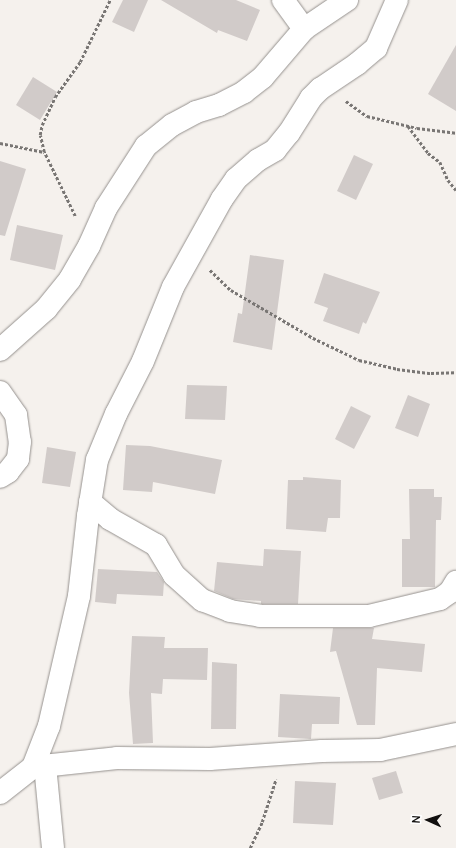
<!DOCTYPE html>
<style>
body{margin:0}
#map{position:relative;width:456px;height:848px;overflow:hidden;background:#f5f1ed;font-family:Manrope,sans-serif}
div>[style]{position:absolute}
.building>*{inset:0;background:#d1cbc9}
.path>*{height:2.5px;margin-top:-1.25px;transform-origin:0;background:repeating-linear-gradient(90deg,#797674 0 3px,transparent 0 5px)}
.roads{filter:drop-shadow(0 0 1px #95918e) drop-shadow(0 0 1px #95918e)}
.minor>*{height:22px;margin:-11px;padding:0 11px;transform-origin:11px;border-radius:11px;background:#fff}
span{translate:-50% -50%;white-space:nowrap;text-align:center;line-height:1.15;-webkit-text-stroke:4px #fff;paint-order:stroke}
.north{position:absolute;left:408px;top:800px;width:40px;height:40px;-webkit-text-stroke:3px #fff;paint-order:stroke;rotate:273deg;font-size:11px;font-weight:700;line-height:16px;text-align:center;color:#110f0e}
.north::after{content:'';display:block;margin:auto;width:14px;height:18px;background:#110f0e;clip-path:polygon(50% 0,100% 100%,50% 72%,0 100%)}
</style>
<div id="map">
<div class="building">
<div style="clip-path:polygon(123px 0,148px 0,134px 32px,112px 22px)"></div>
<div style="clip-path:polygon(161px 0,236px 0,260px 10px,247px 41px,218px 30px,217px 33px)"></div>
<div style="clip-path:polygon(456px 45px,456px 111px,428px 94px)"></div>
<div style="clip-path:polygon(33px 77px,57px 92px,40px 120px,16px 105px)"></div>
<div style="clip-path:polygon(354px 155px,373px 164px,356px 200px,337px 191px)"></div>
<div style="clip-path:polygon(0 161px,26px 169px,5px 236px,0 235px)"></div>
<div style="clip-path:polygon(17px 225px,63px 235px,55px 270px,10px 260px)"></div>
<div style="clip-path:polygon(250px 255px,284px 260px,272px 350px,233px 342px,238px 313px,242px 314px)"></div>
<div style="clip-path:polygon(324px 273px,380px 292px,366px 324px,363px 322px,359px 334px,323px 321px,328px 308px,314px 303px)"></div>
<div style="clip-path:polygon(187px 385px,227px 386px,225px 420px,185px 419px)"></div>
<div style="clip-path:polygon(408px 395px,430px 404px,418px 437px,395px 428px)"></div>
<div style="clip-path:polygon(351px 406px,371px 416px,354px 449px,335px 439px)"></div>
<div style="clip-path:polygon(126px 445px,150px 446px,222px 460px,215px 494px,153px 482px,152px 492px,123px 490px)"></div>
<div style="clip-path:polygon(47px 447px,76px 452px,70px 487px,42px 483px)"></div>
<div style="clip-path:polygon(303px 477px,341px 480px,340px 518px,328px 518px,326px 532px,286px 529px,288px 480px,303px 480px)"></div>
<div style="clip-path:polygon(409px 489px,434px 489px,434px 497px,442px 497px,441px 520px,436px 520px,435px 587px,402px 587px,402px 539px,410px 539px)"></div>
<div style="clip-path:polygon(264px 549px,301px 551px,298px 604px,261px 604px,261px 601px,233px 599px,214px 591px,217px 562px,263px 566px)"></div>
<div style="clip-path:polygon(98px 569px,157px 572px,164px 582px,163px 596px,117px 594px,116px 604px,95px 602px)"></div>
<div style="clip-path:polygon(333px 628px,374px 628px,372px 639px,425px 644px,422px 672px,377px 668px,375px 725px,357px 725px,336px 651px,330px 652px)"></div>
<div style="clip-path:polygon(132px 636px,165px 637px,164px 648px,208px 648px,207px 680px,163px 679px,162px 694px,151px 693px,153px 743px,133px 744px,129px 693px)"></div>
<div style="clip-path:polygon(212px 662px,237px 664px,236px 729px,211px 729px)"></div>
<div style="clip-path:polygon(280px 694px,340px 697px,339px 724px,312px 724px,311px 739px,278px 737px)"></div>
<div style="clip-path:polygon(396px 771px,403px 793px,379px 800px,372px 778px)"></div>
<div style="clip-path:polygon(295px 781px,336px 783px,333px 825px,293px 823px)"></div>
</div>
<div class="path">
<div style="left:346px;top:101px;width:26px;rotate:36deg"></div>
<div style="left:367px;top:116px;width:51px;rotate:13.5deg"></div>
<div style="left:417px;top:128px;width:39px;rotate:7deg"></div>
<div style="left:408px;top:126px;width:34px;rotate:53deg"></div>
<div style="left:428px;top:153px;width:15px;rotate:37deg"></div>
<div style="left:440px;top:162px;width:20px;rotate:66deg"></div>
<div style="left:448px;top:180px;width:13px;rotate:51deg"></div>
<div style="left:0;top:143px;width:45px;rotate:11.6deg"></div>
<div style="left:75px;top:216px;width:71px;rotate:-115.8deg"></div>
<div style="left:44px;top:152px;width:17px;rotate:-103deg"></div>
<div style="left:40px;top:135px;width:10px;rotate:-79deg"></div>
<div style="left:42px;top:125px;width:31px;rotate:-65deg"></div>
<div style="left:55px;top:97px;width:43px;rotate:-54.5deg"></div>
<div style="left:80px;top:62px;width:69px;rotate:-64.2deg"></div>
<div style="left:210px;top:270px;width:29px;rotate:44deg"></div>
<div style="left:231px;top:290px;width:95px;rotate:30.3deg"></div>
<div style="left:313px;top:338px;width:51px;rotate:25.6deg"></div>
<div style="left:359px;top:360px;width:39px;rotate:13deg"></div>
<div style="left:397px;top:369px;width:34px;rotate:7deg"></div>
<div style="left:431px;top:373px;width:25px;rotate:-2deg"></div>
<div style="left:250px;top:848px;width:29px;rotate:-65deg"></div>
<div style="left:262px;top:822px;width:45px;rotate:-72deg"></div>
</div>
<div class="roads">
<div class="minor">
<div style="left:283px;top:0;width:36px;rotate:54deg"></div>
<div style="left:0;top:350px;width:62px;rotate:-41.7deg"></div>
<div style="left:46px;top:309px;width:38px;rotate:-51deg"></div>
<div style="left:70px;top:279px;width:38px;rotate:-60deg"></div>
<div style="left:89px;top:246px;width:42px;rotate:-65.9deg"></div>
<div style="left:106px;top:208px;width:74px;rotate:-57.2deg"></div>
<div style="left:146px;top:146px;width:33px;rotate:-39deg"></div>
<div style="left:172px;top:125px;width:27px;rotate:-28deg"></div>
<div style="left:196px;top:112px;width:24px;rotate:-17deg"></div>
<div style="left:219px;top:105px;width:28px;rotate:-27deg"></div>
<div style="left:244px;top:92px;width:24px;rotate:-38deg"></div>
<div style="left:263px;top:77px;width:63px;rotate:-49.5deg"></div>
<div style="left:304px;top:29px;width:52px;rotate:-34deg"></div>
<div style="left:0;top:392px;width:28px;rotate:55deg"></div>
<div style="left:16px;top:415px;width:27px;rotate:82deg"></div>
<div style="left:20px;top:442px;width:17px;rotate:97deg"></div>
<div style="left:18px;top:459px;width:16px;rotate:128deg"></div>
<div style="left:8px;top:472px;width:9px;rotate:148deg"></div>
<div style="left:90px;top:502px;width:26px;rotate:40deg"></div>
<div style="left:110px;top:519px;width:53px;rotate:29.5deg"></div>
<div style="left:156px;top:545px;width:35px;rotate:59deg"></div>
<div style="left:174px;top:575px;width:38px;rotate:42deg"></div>
<div style="left:202px;top:600px;width:30px;rotate:21deg"></div>
<div style="left:230px;top:611px;width:30px;rotate:9deg"></div>
<div style="left:260px;top:616px;width:109px"></div>
<div style="left:369px;top:616px;width:73px;rotate:-13.5deg"></div>
<div style="left:440px;top:599px;width:12px;rotate:-35deg"></div>
<div style="left:450px;top:592px;width:12px;rotate:-59deg"></div>
<div style="left:45px;top:765px;width:83px;rotate:84.5deg"></div>
<div style="left:33px;top:767px;width:84px;rotate:-6.1deg"></div>
<div style="left:117px;top:758px;width:93px;rotate:0.6deg"></div>
<div style="left:210px;top:759px;width:112px;rotate:-4.1deg"></div>
<div style="left:322px;top:751px;width:58px;rotate:-1deg"></div>
<div style="left:380px;top:750px;width:78px;rotate:-11.9deg"></div>
<div style="left:0;top:793px;width:42px;rotate:-38.2deg"></div>
<div style="left:33px;top:767px;width:44px;rotate:-68.7deg"></div>
<div style="left:49px;top:726px;width:133px;rotate:-77deg"></div>
<div style="left:79px;top:596px;width:81px;rotate:-83.6deg"></div>
<div style="left:88px;top:516px;width:57px;rotate:-80.9deg"></div>
<div style="left:97px;top:460px;width:50px;rotate:-67.6deg"></div>
<div style="left:116px;top:414px;width:59px;rotate:-63deg"></div>
<div style="left:143px;top:361px;width:80px;rotate:-67.9deg"></div>
<div style="left:173px;top:287px;width:101px;rotate:-60.9deg"></div>
<div style="left:222px;top:199px;width:24px;rotate:-55deg"></div>
<div style="left:236px;top:179px;width:29px;rotate:-41deg"></div>
<div style="left:258px;top:160px;width:20px;rotate:-30deg"></div>
<div style="left:275px;top:150px;width:22px;rotate:-51deg"></div>
<div style="left:289px;top:133px;width:41px;rotate:-57.8deg"></div>
<div style="left:311px;top:98px;width:13px;rotate:-45deg"></div>
<div style="left:320px;top:89px;width:45px;rotate:-34deg"></div>
<div style="left:357px;top:64px;width:25px;rotate:-40deg"></div>
<div style="left:376px;top:48px;width:52px;rotate:-66.4deg"></div>
</div>
</div>
<div class="north">N</div>
</div>
